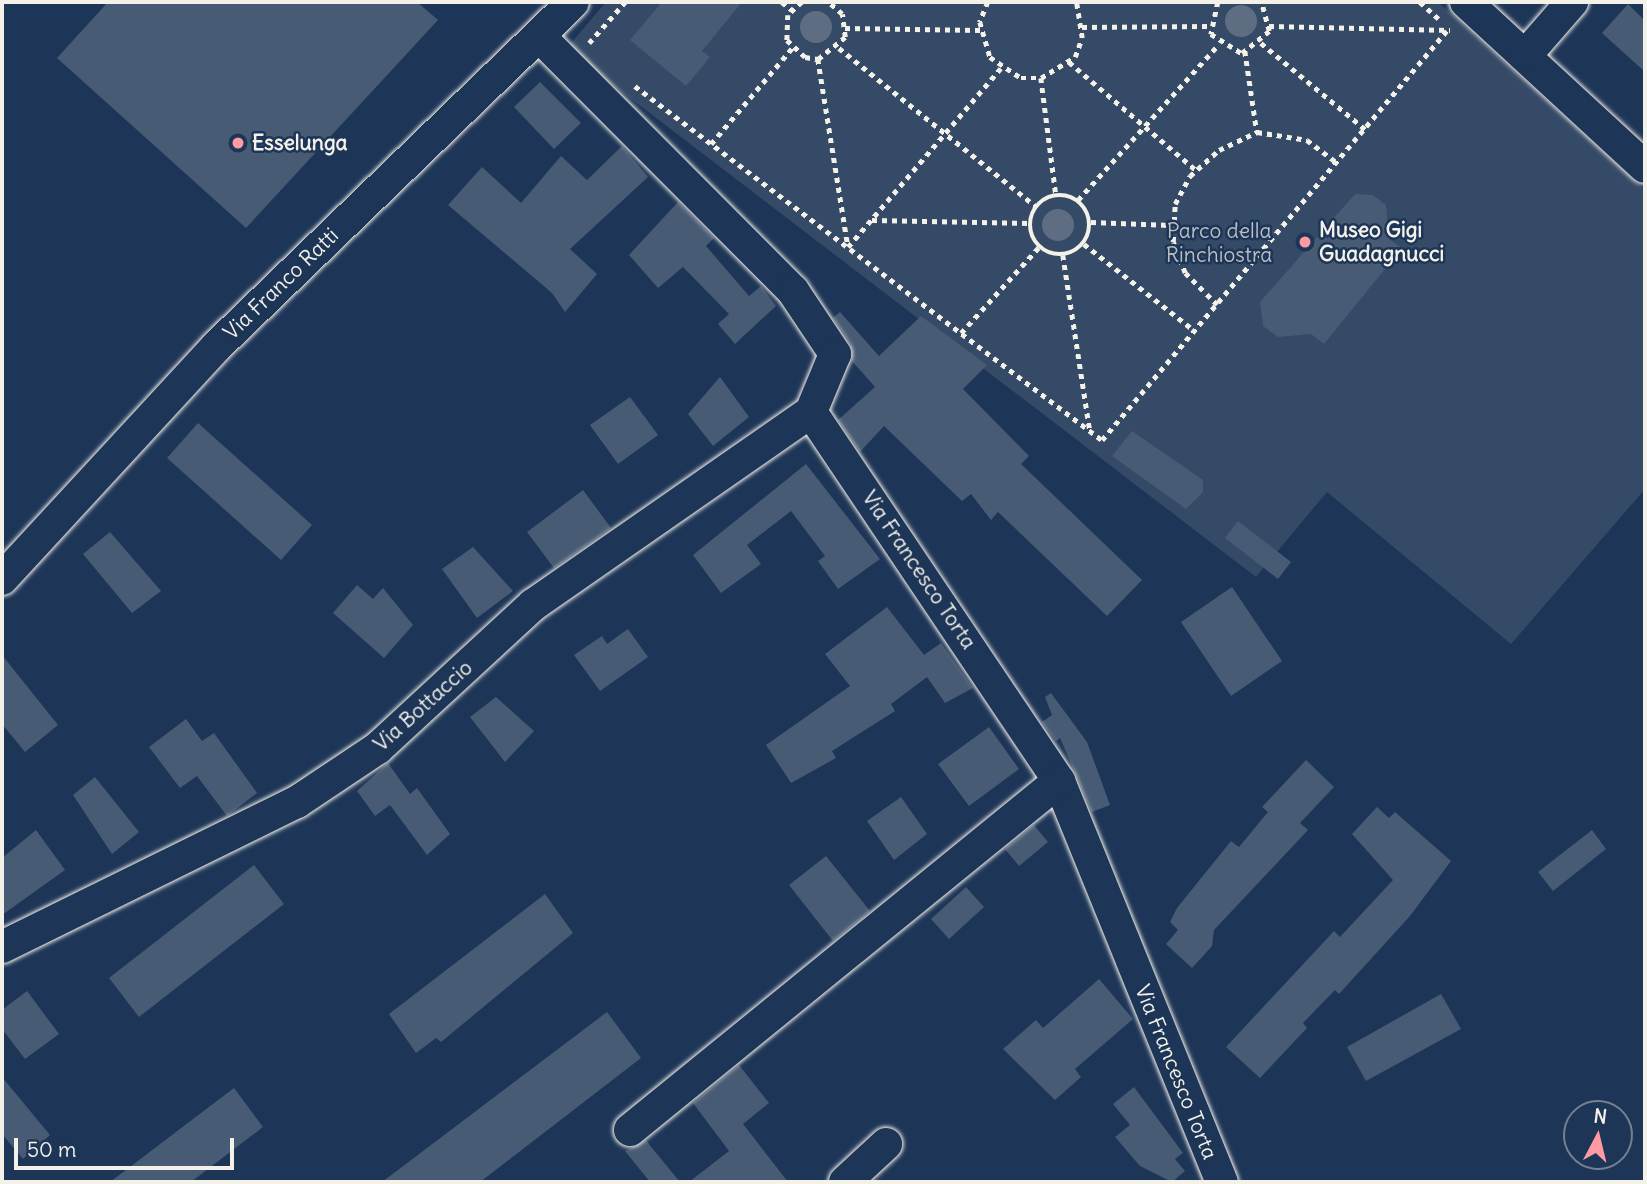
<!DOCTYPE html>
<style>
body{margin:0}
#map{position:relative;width:1647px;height:1184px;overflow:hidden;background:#1d3557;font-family:Delius,sans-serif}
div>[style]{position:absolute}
.green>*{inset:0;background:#354a67}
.water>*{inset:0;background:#5e6d82}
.round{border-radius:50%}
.building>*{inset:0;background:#485b74}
.path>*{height:4.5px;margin-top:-2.25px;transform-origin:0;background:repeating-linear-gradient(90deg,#f4f1e8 0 5px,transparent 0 10px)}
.path>.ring{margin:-2.25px;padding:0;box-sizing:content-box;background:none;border:4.5px solid #f4f1e8;border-radius:50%}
.roads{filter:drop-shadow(0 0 2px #f4f1e8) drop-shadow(0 0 2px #f4f1e8)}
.minor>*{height:32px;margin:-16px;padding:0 16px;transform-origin:16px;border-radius:16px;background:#1d3557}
.dots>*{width:19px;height:19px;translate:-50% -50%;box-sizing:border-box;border:4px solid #1d3557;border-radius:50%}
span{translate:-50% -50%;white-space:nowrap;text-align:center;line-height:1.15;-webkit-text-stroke:5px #1d3557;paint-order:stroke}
.poi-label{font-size:21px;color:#f4f1e8;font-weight:700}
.left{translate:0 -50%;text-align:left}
.park-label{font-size:21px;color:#bbbfc1}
.street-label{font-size:21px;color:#f4f1e8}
.frame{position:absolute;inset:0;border:4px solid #f4f1e8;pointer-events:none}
.north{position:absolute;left:1563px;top:1100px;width:70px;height:70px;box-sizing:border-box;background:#1d3557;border:2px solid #738091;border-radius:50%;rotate:7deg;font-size:19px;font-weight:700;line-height:28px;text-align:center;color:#f4f1e8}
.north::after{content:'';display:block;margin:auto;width:24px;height:32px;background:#ff9aa2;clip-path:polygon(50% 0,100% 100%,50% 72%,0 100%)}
.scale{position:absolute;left:14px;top:1138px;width:220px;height:32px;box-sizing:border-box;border:4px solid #f4f1e8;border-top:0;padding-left:9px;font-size:21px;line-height:24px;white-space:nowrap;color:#f4f1e8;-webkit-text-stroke:5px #1d3557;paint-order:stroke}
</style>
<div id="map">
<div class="green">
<div style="clip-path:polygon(606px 2px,1438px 2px,1645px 190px,1645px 489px,1511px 644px,1327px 492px,1256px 577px,566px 49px)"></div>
</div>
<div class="water">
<div class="round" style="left:1225px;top:5px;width:32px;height:32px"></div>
<div class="round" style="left:800px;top:11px;width:32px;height:32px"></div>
<div class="round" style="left:1042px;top:209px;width:32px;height:32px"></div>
</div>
<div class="building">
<div style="clip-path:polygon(108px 2px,417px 2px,438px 20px,246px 228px,57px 58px)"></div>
<div style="clip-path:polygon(662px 2px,742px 2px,702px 51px,710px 57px,686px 86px,630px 40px)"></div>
<div style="clip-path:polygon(1628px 4px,1645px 21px,1645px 72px,1602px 33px)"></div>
<div style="clip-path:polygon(540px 82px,581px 123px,554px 149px,514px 107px)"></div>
<div style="clip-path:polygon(622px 146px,648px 177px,570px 249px,597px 274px,565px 312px,552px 293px,448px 205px,482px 167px,521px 203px,561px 156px,587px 180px)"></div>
<div style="clip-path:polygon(1355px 194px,1373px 195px,1386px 205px,1389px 239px,1402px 248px,1324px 344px,1311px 334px,1278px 337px,1263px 326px,1260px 302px)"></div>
<div style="clip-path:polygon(678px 202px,714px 238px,706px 246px,749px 296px,761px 286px,776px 306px,735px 344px,718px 324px,729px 314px,683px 267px,658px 288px,629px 255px)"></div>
<div style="clip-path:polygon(840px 312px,879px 356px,921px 316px,987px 365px,963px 389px,1029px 456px,1021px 464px,1142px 580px,1107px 616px,998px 512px,991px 520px,971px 494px,962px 501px,884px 426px,860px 452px,838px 420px,875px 387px,852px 361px,851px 344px,833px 318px)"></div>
<div style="clip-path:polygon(720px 377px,749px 417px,713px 446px,688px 414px)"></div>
<div style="clip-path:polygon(630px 397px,658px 435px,618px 464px,590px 425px)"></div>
<div style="clip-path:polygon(198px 423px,312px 525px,281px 560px,167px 458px)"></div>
<div style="clip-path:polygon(1132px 431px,1203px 480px,1203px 492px,1186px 509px,1112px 456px)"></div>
<div style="clip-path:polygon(806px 464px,880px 559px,838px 589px,818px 561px,825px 556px,791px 511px,747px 545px,761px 564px,721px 593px,693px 555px)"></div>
<div style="clip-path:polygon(583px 490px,611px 528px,554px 568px,527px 532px)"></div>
<div style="clip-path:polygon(1238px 521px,1291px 562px,1278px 579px,1225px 538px)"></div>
<div style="clip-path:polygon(110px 532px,161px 591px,132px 613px,83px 554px)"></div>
<div style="clip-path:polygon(473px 547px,513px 591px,477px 618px,442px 569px)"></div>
<div style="clip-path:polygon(357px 585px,373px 599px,383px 588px,413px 625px,384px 658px,333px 613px)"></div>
<div style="clip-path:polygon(1232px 587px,1282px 661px,1231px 696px,1181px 622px)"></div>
<div style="clip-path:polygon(887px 607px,924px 655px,941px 643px,973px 688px,945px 703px,927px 677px,891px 704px,895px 711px,832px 751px,836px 758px,791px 783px,766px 745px,850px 686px,825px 654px)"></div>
<div style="clip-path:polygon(628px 629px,648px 657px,600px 691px,574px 655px,602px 636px,607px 644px)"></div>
<div style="clip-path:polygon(2px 655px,58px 725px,25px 752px,2px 724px)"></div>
<div style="clip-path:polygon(1051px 693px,1087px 742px,1110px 805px,1092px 812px,1060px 738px,1056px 741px,1042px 722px,1052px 715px,1045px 697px)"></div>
<div style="clip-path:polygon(496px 697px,534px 731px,505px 762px,470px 717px)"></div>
<div style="clip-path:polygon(186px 719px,202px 741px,214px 733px,257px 793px,227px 816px,197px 776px,180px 788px,149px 747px)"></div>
<div style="clip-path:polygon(989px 727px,1019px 769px,969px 806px,938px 764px)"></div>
<div style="clip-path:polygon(1306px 760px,1334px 787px,1300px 823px,1308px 830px,1214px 930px,1212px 946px,1192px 968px,1166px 944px,1178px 930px,1170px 922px,1177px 908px,1231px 841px,1239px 847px,1268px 812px,1262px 807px)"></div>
<div style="clip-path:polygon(388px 763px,410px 794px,417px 788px,450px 834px,427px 855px,390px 805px,375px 816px,357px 791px)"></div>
<div style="clip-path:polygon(95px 777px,139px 832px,112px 854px,73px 795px)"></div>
<div style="clip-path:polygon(901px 797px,927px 834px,894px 860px,867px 821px)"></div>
<div style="clip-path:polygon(1377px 807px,1389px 818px,1395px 812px,1451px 861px,1410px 916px,1339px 994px,1335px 990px,1303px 1023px,1307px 1028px,1260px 1078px,1226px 1047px,1334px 931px,1340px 937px,1393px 880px,1352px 834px)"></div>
<div style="clip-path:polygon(1034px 825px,1048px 842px,1019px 866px,1005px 849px)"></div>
<div style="clip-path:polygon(36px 830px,65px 870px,2px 915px,2px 858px)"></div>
<div style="clip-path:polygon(1592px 830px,1606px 849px,1553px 891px,1538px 872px)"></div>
<div style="clip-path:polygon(826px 856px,870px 911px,833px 941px,789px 885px)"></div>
<div style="clip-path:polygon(254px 865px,284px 904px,139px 1017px,109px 978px)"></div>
<div style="clip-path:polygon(966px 887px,984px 907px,949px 939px,931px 919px)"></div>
<div style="clip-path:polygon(545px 894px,573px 933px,441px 1042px,436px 1038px,416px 1053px,389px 1014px)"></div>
<div style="clip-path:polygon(1099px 979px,1133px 1019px,1075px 1069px,1081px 1077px,1055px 1100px,1003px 1049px,1036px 1020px,1043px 1028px)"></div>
<div style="clip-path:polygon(27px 991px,59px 1034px,25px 1059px,2px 1029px,2px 1010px)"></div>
<div style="clip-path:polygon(1441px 994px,1461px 1029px,1366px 1081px,1347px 1047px)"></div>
<div style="clip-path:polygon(607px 1012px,641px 1058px,480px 1182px,382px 1182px)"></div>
<div style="clip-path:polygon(739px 1065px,769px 1103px,743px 1124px,788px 1182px,689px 1182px,729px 1151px,693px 1103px)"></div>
<div style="clip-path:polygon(2px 1077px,50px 1135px,23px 1159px,2px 1134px)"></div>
<div style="clip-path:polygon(1134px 1087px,1183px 1153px,1175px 1159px,1185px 1171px,1172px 1182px,1140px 1166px,1115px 1137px,1130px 1125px,1113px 1104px)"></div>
<div style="clip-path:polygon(234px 1088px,263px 1127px,191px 1182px,110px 1182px)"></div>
<div style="clip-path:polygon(646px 1140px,652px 1148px,680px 1182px,650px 1182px,625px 1151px)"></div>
</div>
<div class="path">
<div style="left:782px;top:2px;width:13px;rotate:39deg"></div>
<div style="left:802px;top:2px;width:19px;rotate:137deg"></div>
<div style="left:788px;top:15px;width:25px;rotate:92deg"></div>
<div style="left:787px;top:40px;width:25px;rotate:43deg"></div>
<div style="left:805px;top:57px;width:13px;rotate:9deg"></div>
<div style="left:818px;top:59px;width:35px;rotate:-39deg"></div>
<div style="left:845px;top:37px;width:23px;rotate:-97deg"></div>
<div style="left:842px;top:14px;width:18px;rotate:-139deg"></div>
<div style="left:988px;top:2px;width:22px;rotate:112deg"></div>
<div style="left:980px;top:22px;width:36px;rotate:74deg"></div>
<div style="left:990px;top:57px;width:37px;rotate:34deg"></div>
<div style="left:1021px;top:78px;width:20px"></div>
<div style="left:1041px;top:78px;width:40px;rotate:-32deg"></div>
<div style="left:1075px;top:57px;width:20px;rotate:-70deg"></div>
<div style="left:1082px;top:38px;width:36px;rotate:-99deg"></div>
<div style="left:1218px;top:2px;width:33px;rotate:102deg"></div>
<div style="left:1211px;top:34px;width:36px;rotate:32deg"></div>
<div style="left:1242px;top:53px;width:35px;rotate:-39deg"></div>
<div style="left:1269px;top:31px;width:30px;rotate:-105deg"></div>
<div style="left:1420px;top:2px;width:27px;rotate:42deg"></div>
<div style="left:1269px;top:26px;width:181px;rotate:1.3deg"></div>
<div style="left:1082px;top:27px;width:128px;rotate:-0.4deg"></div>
<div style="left:845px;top:28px;width:136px;rotate:0.8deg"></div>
<div style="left:589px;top:43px;width:55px;rotate:-48.7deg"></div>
<div style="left:1261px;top:43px;width:136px;rotate:39.6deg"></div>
<div style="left:839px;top:48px;width:254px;rotate:38.8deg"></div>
<div style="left:1245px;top:51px;width:82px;rotate:81.6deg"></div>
<div style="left:818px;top:59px;width:190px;rotate:80.9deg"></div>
<div style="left:1069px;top:62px;width:167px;rotate:40.4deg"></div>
<div style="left:1041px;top:78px;width:118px;rotate:82.7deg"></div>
<div style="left:635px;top:86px;width:586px;rotate:37.16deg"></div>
<div style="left:1102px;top:440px;width:539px;rotate:-49.89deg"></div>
<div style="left:711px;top:144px;width:126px;rotate:-49.8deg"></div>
<div class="ring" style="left:1030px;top:195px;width:55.5px;height:55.5px"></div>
<div style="left:1078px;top:200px;width:210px;rotate:-47.9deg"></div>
<div style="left:872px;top:220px;width:158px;rotate:1.1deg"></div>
<div style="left:1091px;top:222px;width:80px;rotate:2.1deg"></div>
<div style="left:1084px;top:244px;width:141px;rotate:38.1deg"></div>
<div style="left:848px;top:247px;width:235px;rotate:-49.5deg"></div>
<div style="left:1063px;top:255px;width:178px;rotate:81.3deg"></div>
<div style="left:1217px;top:305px;width:45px;rotate:-135deg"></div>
<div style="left:1185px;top:273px;width:33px;rotate:-111deg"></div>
<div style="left:1173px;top:242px;width:38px;rotate:-87deg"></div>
<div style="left:1175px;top:204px;width:32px;rotate:-62deg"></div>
<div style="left:1190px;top:176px;width:39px;rotate:-42deg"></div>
<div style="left:1219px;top:150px;width:42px;rotate:-25.3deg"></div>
<div style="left:1257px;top:132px;width:51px;rotate:9.1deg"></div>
<div style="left:1307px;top:140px;width:39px;rotate:37deg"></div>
<div style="left:961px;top:333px;width:116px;rotate:-47.8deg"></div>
</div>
<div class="roads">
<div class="minor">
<div style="left:1466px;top:2px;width:243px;rotate:42.7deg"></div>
<div style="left:541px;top:38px;width:357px;rotate:45.1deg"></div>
<div style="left:793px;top:291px;width:76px;rotate:56.3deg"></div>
<div style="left:835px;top:354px;width:63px;rotate:112.5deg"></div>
<div style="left:1525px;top:56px;width:72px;rotate:-49deg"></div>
<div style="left:811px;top:412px;width:445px;rotate:56.1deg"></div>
<div style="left:1059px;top:781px;width:433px;rotate:67.9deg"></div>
<div style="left:2px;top:579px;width:316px;rotate:-47.3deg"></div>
<div style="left:216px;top:347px;width:496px;rotate:-44deg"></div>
<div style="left:2px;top:947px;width:329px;rotate:-26.2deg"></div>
<div style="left:297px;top:802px;width:97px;rotate:-33.7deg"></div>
<div style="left:378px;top:748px;width:211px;rotate:-42.7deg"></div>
<div style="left:533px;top:605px;width:338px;rotate:-34.8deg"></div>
<div style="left:630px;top:1130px;width:553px;rotate:-39.13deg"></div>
<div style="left:845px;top:1182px;width:56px;rotate:-42.8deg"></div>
</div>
</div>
<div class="dots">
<div style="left:238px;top:143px;background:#ff9aa2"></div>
<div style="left:1305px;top:242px;background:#ff9aa2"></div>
</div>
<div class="poi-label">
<span class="left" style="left:252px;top:143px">Esselunga</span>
<span class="left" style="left:1319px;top:242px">Museo Gigi<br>Guadagnucci</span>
</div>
<div class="park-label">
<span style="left:1219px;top:243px">Parco della<br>Rinchiostra</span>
</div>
<div class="street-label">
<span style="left:281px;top:284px;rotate:-44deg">Via Franco Ratti</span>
<span style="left:919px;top:570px;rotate:56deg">Via Francesco Torta</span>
<span style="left:423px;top:706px;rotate:-42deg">Via Bottaccio</span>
<span style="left:1176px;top:1072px;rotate:68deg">Via Francesco Torta</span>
</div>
<div class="frame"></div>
<div class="north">N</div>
<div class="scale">50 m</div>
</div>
